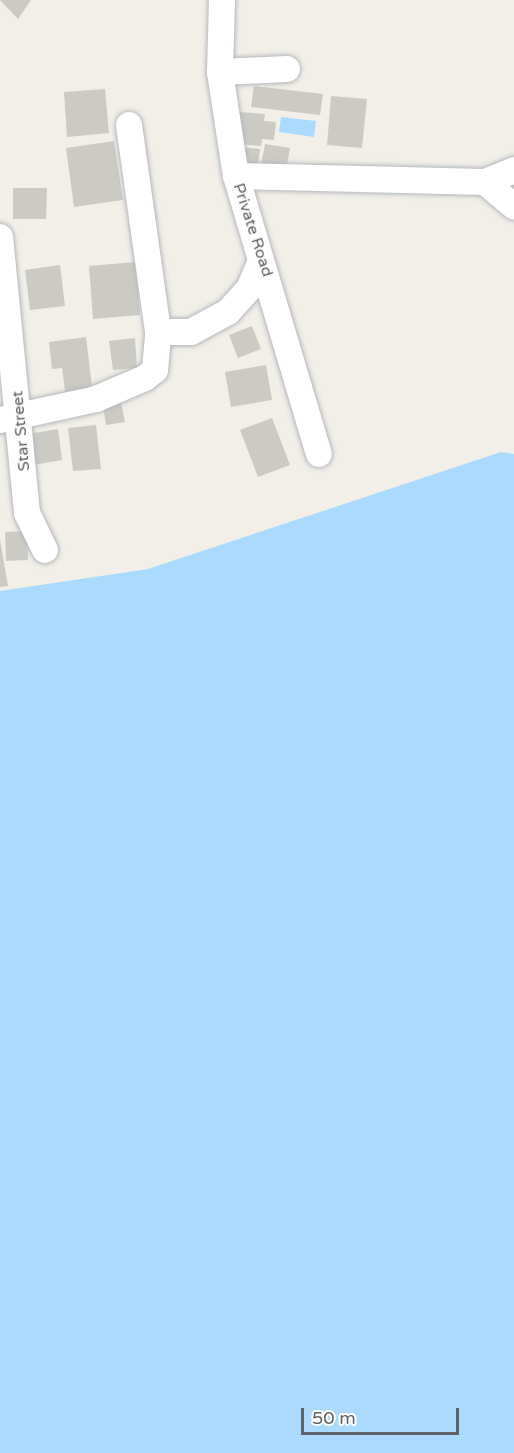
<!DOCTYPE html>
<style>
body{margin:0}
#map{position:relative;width:514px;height:1453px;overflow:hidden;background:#f1efe8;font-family:"Varela Round",sans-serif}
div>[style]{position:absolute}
.water>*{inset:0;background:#aadaff}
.building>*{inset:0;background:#cccac5}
.roads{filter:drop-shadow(0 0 2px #b5b8bc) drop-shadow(0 0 2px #b5b8bc)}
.minor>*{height:26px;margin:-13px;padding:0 13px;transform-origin:13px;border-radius:13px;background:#fff}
span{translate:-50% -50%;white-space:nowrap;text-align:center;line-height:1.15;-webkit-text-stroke:4.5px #fff;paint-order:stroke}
.street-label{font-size:16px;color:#5f6368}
.scale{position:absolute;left:301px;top:1408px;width:158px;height:27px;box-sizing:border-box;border:3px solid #5f6368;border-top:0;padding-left:8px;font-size:18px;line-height:21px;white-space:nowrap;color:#5f6368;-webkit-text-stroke:4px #fff;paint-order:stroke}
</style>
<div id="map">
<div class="water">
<div style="clip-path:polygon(281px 117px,316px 121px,314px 137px,279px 132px)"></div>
<div style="clip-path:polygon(501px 452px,514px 454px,514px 1453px,0 1453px,0 591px,148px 569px)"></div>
</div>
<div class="building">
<div style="clip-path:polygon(0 0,31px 0,18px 19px)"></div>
<div style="clip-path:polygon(254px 86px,323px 94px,320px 115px,251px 107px)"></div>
<div style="clip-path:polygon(105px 89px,109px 133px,67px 137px,64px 92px)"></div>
<div style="clip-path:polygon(331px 96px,367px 99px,362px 148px,327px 145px)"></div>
<div style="clip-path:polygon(239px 112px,265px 114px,264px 121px,276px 122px,274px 140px,262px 139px,261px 146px,235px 144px)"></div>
<div style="clip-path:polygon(114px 141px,123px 200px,74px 207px,66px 148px)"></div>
<div style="clip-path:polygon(265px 144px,290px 148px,286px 170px,261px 166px)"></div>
<div style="clip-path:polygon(238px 147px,260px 149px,258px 165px,236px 162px)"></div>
<div style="clip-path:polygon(13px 188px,47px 188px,46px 219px,13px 219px)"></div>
<div style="clip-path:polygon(135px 262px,140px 315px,93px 319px,89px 266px)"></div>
<div style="clip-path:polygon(60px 265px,65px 306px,30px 310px,25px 270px)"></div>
<div style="clip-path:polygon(252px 326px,261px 349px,238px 358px,229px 335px)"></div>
<div style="clip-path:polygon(86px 337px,93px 395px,66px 398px,62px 368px,52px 369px,49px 342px)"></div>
<div style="clip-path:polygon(135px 338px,137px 368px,113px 370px,109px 341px)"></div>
<div style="clip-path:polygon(266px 365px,272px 400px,231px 407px,225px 372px)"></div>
<div style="clip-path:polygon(121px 402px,125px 422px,106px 425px,103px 406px)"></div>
<div style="clip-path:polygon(272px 418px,290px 465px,258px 477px,240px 430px)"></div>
<div style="clip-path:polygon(96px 425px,101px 469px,73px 471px,68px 428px)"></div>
<div style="clip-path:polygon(58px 429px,62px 460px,33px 465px,28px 434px)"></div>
<div style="clip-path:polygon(27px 531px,28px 560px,6px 561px,5px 532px)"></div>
<div style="clip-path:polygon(0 539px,8px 586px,0 587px)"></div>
</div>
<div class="roads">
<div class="minor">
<div style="left:222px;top:0;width:72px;rotate:91.6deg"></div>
<div style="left:220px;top:72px;width:105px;rotate:81.3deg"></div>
<div style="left:236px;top:176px;width:290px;rotate:73.4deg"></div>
<div style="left:220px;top:72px;width:67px;rotate:-2.6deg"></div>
<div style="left:129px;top:125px;width:209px;rotate:82deg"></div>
<div style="left:236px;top:176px;width:249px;rotate:1.4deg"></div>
<div style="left:485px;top:182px;width:38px;rotate:40deg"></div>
<div style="left:485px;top:182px;width:31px;rotate:-22deg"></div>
<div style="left:0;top:237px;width:277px;rotate:84.4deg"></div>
<div style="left:27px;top:513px;width:41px;rotate:64.1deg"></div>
<div style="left:0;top:420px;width:98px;rotate:-12.3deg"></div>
<div style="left:96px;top:399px;width:53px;rotate:-23.2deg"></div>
<div style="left:145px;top:378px;width:13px;rotate:-39deg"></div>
<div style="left:155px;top:370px;width:38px;rotate:-85deg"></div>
<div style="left:158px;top:332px;width:33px"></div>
<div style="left:191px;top:332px;width:42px;rotate:-28.4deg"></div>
<div style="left:228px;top:312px;width:31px;rotate:-48deg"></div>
<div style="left:249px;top:289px;width:30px;rotate:-67deg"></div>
</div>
</div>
<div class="street-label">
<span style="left:253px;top:230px;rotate:72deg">Private Road</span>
<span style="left:21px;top:431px;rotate:-95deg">Star Street</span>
</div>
<div class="scale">50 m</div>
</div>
